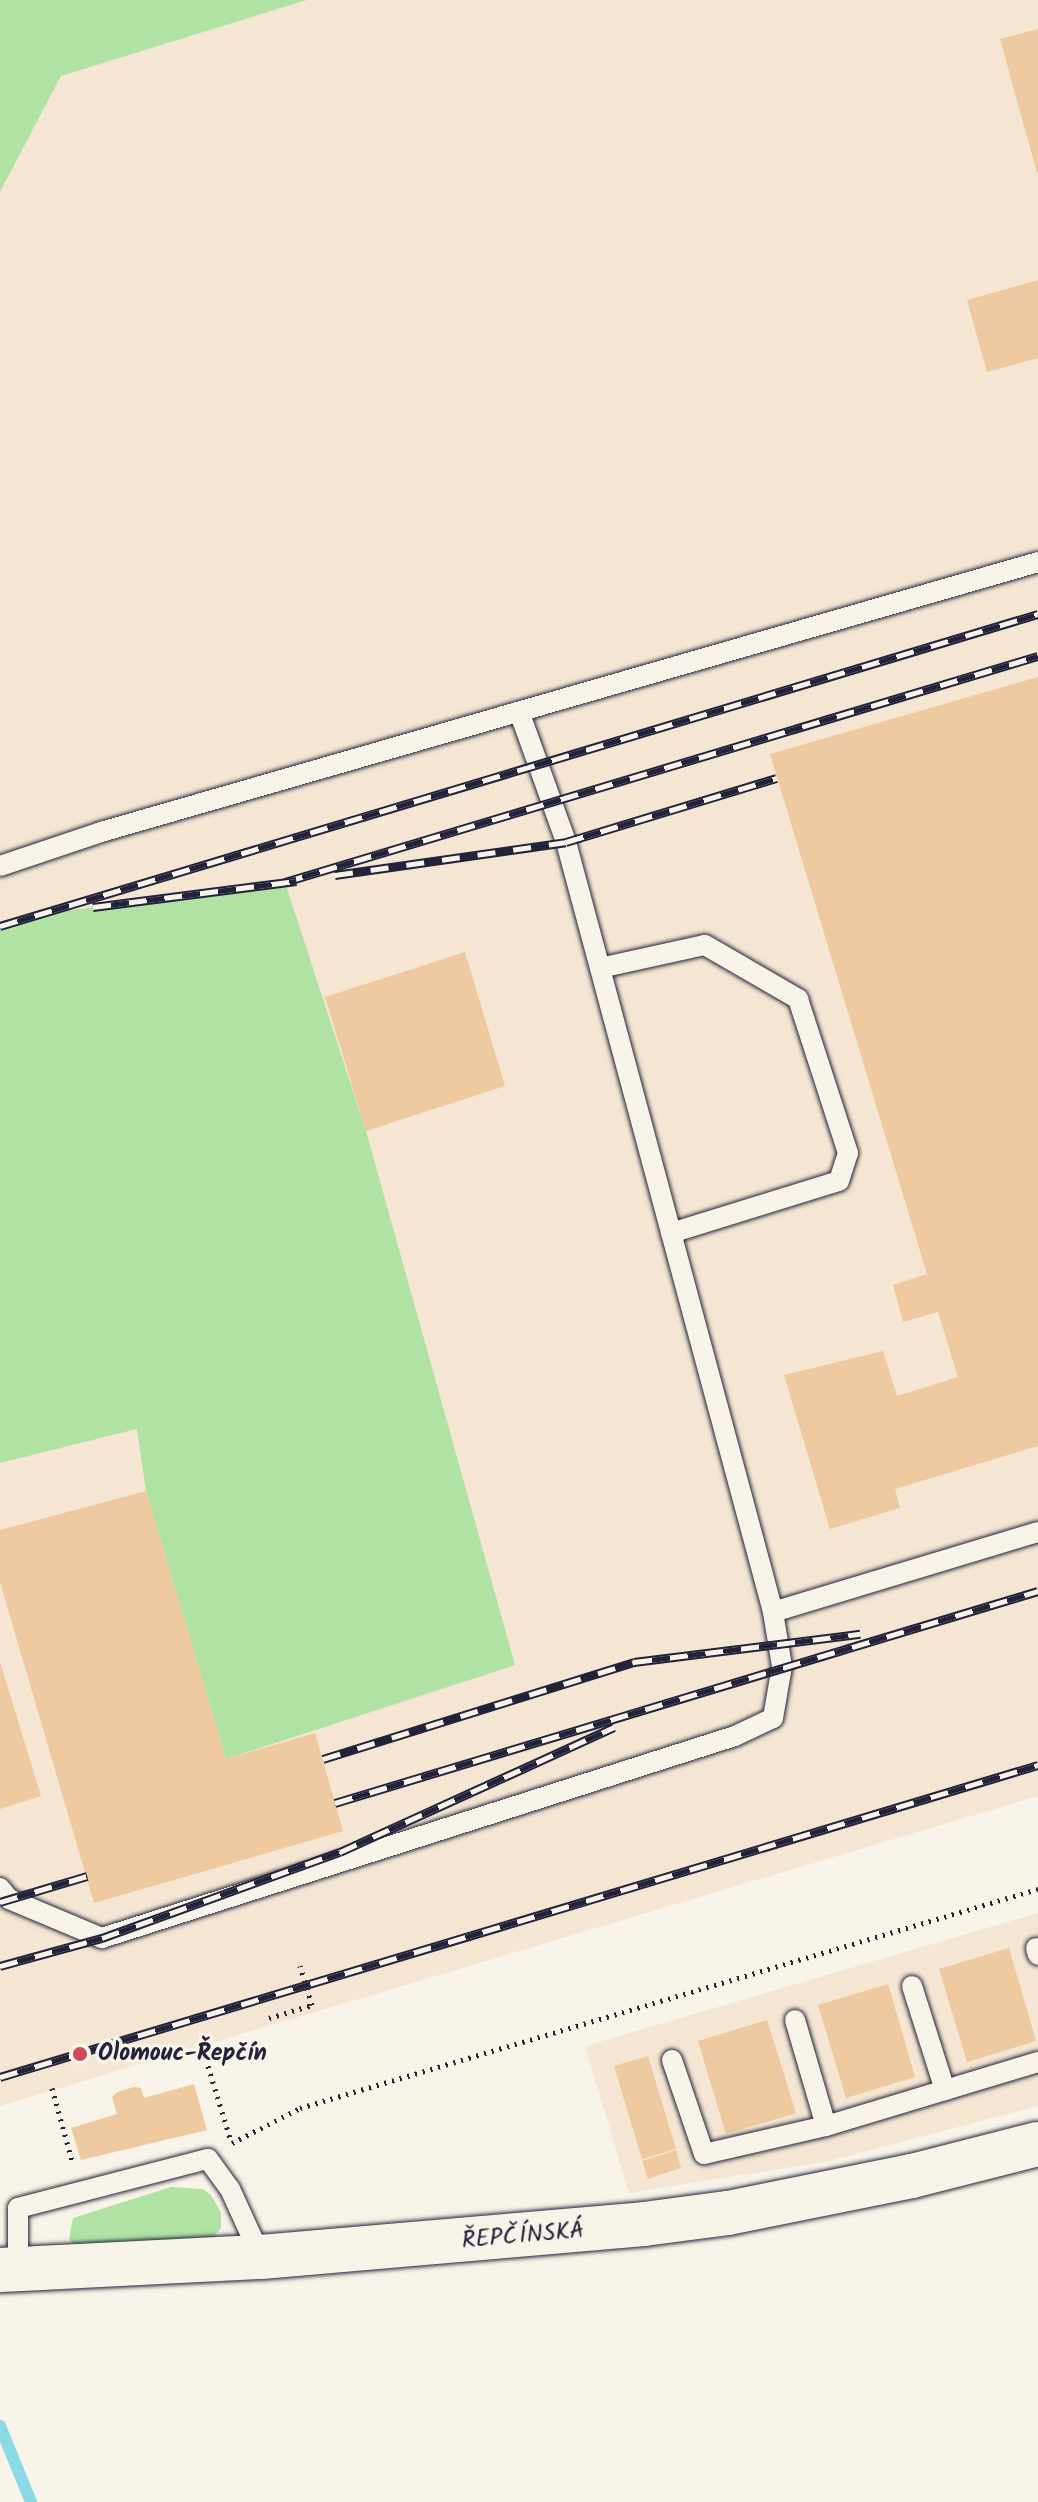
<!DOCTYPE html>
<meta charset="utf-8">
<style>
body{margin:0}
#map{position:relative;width:1038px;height:2502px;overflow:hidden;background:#f7f3e8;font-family:Kalam,sans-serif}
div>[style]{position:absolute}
.built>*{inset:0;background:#f4e6d2}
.green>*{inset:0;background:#afe2a3}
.stream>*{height:12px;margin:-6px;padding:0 6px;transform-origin:6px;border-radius:6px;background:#89dae4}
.building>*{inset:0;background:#eec89e}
.path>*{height:5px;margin-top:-2.5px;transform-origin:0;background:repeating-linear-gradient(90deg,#22223b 0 2px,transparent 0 8px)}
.roads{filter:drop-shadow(0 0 2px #22223b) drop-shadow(0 0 2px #22223b)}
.service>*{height:20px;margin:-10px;padding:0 10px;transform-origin:10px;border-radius:10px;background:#f7f3e8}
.tertiary>*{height:44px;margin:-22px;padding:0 22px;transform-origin:22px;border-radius:22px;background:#f7f3e8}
.rail>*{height:9px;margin-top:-4.5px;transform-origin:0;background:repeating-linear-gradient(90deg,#f7f3e8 0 18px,#22223b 0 36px);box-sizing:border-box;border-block:2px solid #22223b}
.dots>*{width:22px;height:22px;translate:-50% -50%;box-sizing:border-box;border:4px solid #f7f3e8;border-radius:50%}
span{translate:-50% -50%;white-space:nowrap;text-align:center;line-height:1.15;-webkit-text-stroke:7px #f7f3e8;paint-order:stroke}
.poi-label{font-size:24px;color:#22223b;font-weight:700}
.left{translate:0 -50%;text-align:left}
.street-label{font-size:24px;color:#22223b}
</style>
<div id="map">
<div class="built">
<div style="clip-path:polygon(307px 0,1038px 0,1038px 1796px,0 2106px,0 192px,61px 76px)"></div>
<div style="clip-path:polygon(1038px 1913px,1038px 2106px,829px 2161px,629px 2193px,585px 2046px)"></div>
</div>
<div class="green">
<div style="clip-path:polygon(0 0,307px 0,61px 76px,0 192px)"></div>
<div style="clip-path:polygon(285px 882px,366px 1131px,515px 1665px,226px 1759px,146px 1491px,137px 1429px,0 1463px,0 926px,42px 914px)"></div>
<div style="clip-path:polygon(171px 2187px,203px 2189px,211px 2195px,221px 2213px,221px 2228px,214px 2236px,77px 2247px,69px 2239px,73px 2218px)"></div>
</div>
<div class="stream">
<div style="left:0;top:2426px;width:82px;rotate:67.8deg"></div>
</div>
<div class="building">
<div style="clip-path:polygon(1038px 29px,1038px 172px,1037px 173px,1000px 39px)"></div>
<div style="clip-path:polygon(1038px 280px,1038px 358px,987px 372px,967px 300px)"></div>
<div style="clip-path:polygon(1038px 677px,1038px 1446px,895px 1489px,900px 1508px,830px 1529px,784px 1375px,883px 1351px,897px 1396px,958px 1377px,938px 1312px,903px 1322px,893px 1285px,927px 1274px,770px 754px)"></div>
<div style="clip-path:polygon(465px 952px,505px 1086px,366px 1131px,325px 997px)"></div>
<div style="clip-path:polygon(146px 1491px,226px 1759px,315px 1733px,343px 1831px,94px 1903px,0 1582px,0 1530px)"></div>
<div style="clip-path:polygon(0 1662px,41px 1796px,0 1809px)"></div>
<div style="clip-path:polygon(1009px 1948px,1036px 2041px,967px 2062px,939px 1969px)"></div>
<div style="clip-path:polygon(888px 1984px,915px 2077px,846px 2098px,818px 2005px)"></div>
<div style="clip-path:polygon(767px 2020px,796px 2113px,726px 2134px,698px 2041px)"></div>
<div style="clip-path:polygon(648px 2056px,676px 2149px,642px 2159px,614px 2066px)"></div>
<div style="clip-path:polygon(194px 2084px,207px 2130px,81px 2160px,71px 2128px,117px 2114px,112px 2097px,117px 2092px,134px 2087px,141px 2088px,144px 2098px)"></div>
<div style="clip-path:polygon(676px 2150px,681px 2168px,648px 2179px,642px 2161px)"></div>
</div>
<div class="path">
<div style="left:269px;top:2018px;width:45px;rotate:-16.8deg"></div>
<div style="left:312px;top:2005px;width:41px;rotate:-107.1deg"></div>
<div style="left:201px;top:2043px;width:99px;rotate:73deg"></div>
<div style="left:52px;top:2088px;width:79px;rotate:74.6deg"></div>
<div style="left:232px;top:2143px;width:76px;rotate:-27.2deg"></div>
<div style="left:300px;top:2108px;width:770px;rotate:-16.53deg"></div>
</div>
<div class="roads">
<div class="service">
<div style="left:520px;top:714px;width:136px;rotate:70.2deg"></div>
<div style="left:566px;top:842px;width:797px;rotate:74.95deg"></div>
<div style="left:773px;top:1612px;width:277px;rotate:-16.8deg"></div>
<div style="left:0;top:866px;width:107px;rotate:-18.6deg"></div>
<div style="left:101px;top:832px;width:975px;rotate:-16.07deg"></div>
<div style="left:600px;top:968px;width:107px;rotate:-12.4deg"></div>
<div style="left:705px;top:945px;width:108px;rotate:30.1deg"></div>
<div style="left:798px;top:999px;width:162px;rotate:72deg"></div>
<div style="left:848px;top:1153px;width:29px;rotate:108deg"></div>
<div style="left:839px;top:1181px;width:176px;rotate:162.8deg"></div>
<div style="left:0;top:1888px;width:14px;rotate:51deg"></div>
<div style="left:9px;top:1899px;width:101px;rotate:22.8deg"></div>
<div style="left:102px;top:1938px;width:664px;rotate:-17.7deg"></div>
<div style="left:735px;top:1736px;width:42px;rotate:-25.3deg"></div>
<div style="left:773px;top:1718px;width:53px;rotate:-80.2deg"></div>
<div style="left:782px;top:1666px;width:55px;rotate:-99.5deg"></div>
<div style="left:1036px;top:1948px;width:7px;rotate:74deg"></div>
<div style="left:912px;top:1986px;width:109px;rotate:72.4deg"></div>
<div style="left:795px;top:2020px;width:110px;rotate:73.7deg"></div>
<div style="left:672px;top:2060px;width:99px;rotate:71.2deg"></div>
<div style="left:704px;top:2154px;width:125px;rotate:-12.9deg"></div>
<div style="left:826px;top:2126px;width:221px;rotate:-16.8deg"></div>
<div style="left:18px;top:2269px;width:61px;rotate:-90deg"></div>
<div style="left:18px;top:2208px;width:196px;rotate:-14.5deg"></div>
<div style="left:208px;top:2159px;width:37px;rotate:54deg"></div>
<div style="left:230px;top:2189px;width:75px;rotate:65.5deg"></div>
</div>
<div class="tertiary">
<div style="left:0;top:2270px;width:261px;rotate:-2.9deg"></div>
<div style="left:261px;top:2257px;width:384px;rotate:-4.9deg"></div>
<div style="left:644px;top:2224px;width:85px;rotate:-7.5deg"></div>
<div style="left:728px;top:2213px;width:188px;rotate:-11.4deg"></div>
<div style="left:912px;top:2176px;width:130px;rotate:-14.3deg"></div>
</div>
</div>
<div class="rail">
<div style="left:335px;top:875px;width:233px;rotate:-8.1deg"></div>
<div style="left:566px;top:842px;width:220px;rotate:-16.9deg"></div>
<div style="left:285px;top:882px;width:786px;rotate:-16.71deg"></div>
<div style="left:93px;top:907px;width:205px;rotate:-7.3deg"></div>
<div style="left:0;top:926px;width:1084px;rotate:-16.73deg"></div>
<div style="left:323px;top:1759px;width:326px;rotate:-17.3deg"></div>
<div style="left:634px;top:1662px;width:228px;rotate:-7.1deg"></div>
<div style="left:335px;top:1803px;width:734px;rotate:-16.78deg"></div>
<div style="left:0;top:1902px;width:91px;rotate:-16.6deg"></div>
<div style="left:0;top:1966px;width:106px;rotate:-15.4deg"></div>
<div style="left:102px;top:1938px;width:253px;rotate:-19.9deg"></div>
<div style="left:340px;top:1852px;width:301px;rotate:-24.5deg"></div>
<div style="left:0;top:2077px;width:1084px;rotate:-16.73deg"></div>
</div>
<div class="dots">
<div style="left:80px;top:2054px;background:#d1495b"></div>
</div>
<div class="poi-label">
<span class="left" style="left:98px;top:2054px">Olomouc-Řepčín</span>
</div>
<div class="street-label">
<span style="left:523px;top:2236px;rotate:-5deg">ŘEPČÍNSKÁ</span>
</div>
</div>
